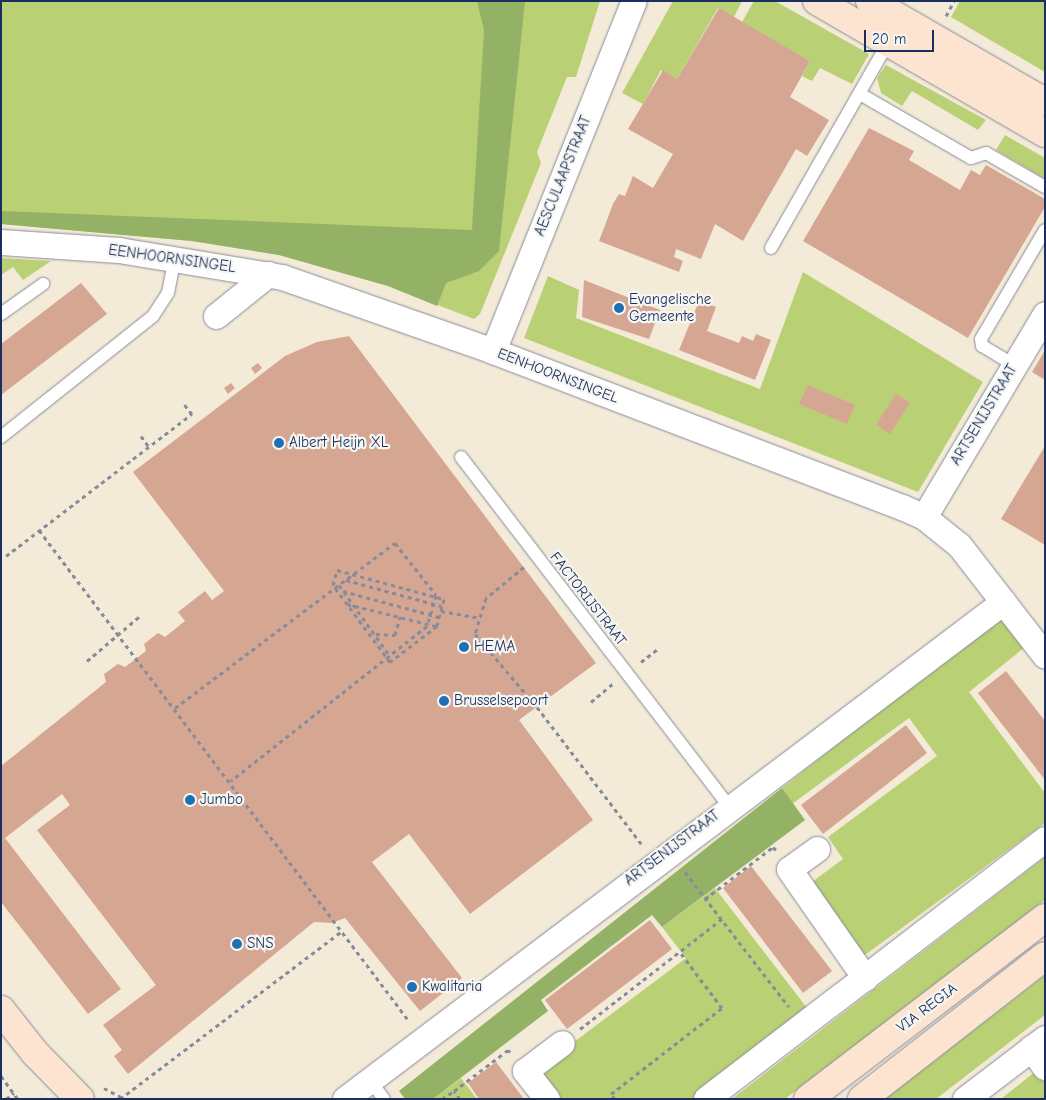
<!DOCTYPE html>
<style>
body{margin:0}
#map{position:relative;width:1046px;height:1100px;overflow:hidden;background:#f3ead8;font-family:"Comic Neue",sans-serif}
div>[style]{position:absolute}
.green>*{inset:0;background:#bad075}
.forest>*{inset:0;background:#93b266}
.building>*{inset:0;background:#d5a793}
.path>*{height:3px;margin-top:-1.5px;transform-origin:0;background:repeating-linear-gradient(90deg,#878c9b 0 4px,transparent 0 8px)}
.roads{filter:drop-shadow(0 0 1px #878c9b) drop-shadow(0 0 1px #878c9b)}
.lane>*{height:12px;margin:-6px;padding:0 6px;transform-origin:6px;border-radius:6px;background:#fff}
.street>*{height:25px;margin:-12.5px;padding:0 12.5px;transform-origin:12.5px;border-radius:12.5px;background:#fff}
.secondary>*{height:28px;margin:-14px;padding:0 14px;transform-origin:14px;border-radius:14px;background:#fde4d1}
.dots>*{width:14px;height:14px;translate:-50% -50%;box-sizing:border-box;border:2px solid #f6f6f2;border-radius:50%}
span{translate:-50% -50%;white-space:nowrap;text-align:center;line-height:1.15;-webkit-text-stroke:4.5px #f6f6f2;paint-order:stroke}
.street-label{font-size:15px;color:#1b2f5e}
.poi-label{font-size:15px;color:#1b2f5e}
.left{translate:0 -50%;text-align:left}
.frame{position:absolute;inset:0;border:2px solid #1b2f5e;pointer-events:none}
.scale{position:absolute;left:864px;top:30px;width:70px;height:22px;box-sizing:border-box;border:2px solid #1b2f5e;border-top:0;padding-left:6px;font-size:15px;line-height:18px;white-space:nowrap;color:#1b2f5e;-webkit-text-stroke:4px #f6f6f2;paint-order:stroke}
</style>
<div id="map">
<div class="green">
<div style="clip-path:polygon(1px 1px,600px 1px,576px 77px,567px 77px,537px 152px,541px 163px,480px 314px,474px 319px,388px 286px,279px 255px,192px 241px,1px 224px)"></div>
<div style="clip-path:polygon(673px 1px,742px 1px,734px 17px,718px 8px,677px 79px,661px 70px,643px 104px,622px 93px)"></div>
<div style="clip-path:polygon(754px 1px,775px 1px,869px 54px,852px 84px,820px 68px,812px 81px,802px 76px,810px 61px,742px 22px)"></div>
<div style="clip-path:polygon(960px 1px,1045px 1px,1045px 72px,951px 17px)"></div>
<div style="clip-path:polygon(886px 65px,986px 120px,978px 130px,912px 91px,902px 106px,881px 93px,877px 78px)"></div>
<div style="clip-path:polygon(1005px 135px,1045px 158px,1045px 179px,996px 150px)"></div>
<div style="clip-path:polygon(1px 258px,51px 261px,23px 280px,13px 267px,1px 275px)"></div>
<div style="clip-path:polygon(803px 272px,983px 382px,918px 492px,524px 338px,548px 276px,579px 290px,576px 318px,760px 389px)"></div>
<div style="clip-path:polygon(1000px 616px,1025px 647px,969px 692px,1045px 793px,1045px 823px,865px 955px,812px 882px,843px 859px,828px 837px,937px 756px,909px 718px,792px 804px,782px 788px)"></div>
<div style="clip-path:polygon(1045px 857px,1045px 900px,785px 1099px,732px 1099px)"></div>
<div style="clip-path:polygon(715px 888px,810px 1012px,694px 1099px,560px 1099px,538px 1069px,686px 958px,662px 927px)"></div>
<div style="clip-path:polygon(1045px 975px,1045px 1015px,936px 1099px,884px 1099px)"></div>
<div style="clip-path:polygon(1036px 1071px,1045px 1083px,1045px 1099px,1001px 1099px)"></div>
<div style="clip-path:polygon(461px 1078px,477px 1099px,433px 1099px)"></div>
</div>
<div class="forest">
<div style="clip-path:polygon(477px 1px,525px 1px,499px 251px,479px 271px,446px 283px,437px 306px,388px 286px,279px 255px,192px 241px,1px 224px,1px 211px,472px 230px,484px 30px)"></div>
<div style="clip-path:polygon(782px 788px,805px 820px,662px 927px,652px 915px,541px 1000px,548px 1011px,433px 1099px,405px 1099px,399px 1091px)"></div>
</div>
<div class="building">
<div style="clip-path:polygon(719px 8px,810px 61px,790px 97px,829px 120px,807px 156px,796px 149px,743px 241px,715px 224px,701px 259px,676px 249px,674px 257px,683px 261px,679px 272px,599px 241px,613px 204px,619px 194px,625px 196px,633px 176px,653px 188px,673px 154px,628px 129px,663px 70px,677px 79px)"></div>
<div style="clip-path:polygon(869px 128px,914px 151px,909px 160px,960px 190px,971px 170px,980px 175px,986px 165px,1045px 199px,1045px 207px,968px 338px,803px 241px)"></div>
<div style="clip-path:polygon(584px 280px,660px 310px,649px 339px,582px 317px)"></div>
<div style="clip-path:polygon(81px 283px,107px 314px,1px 395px,1px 344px)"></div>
<div style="clip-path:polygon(699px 301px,716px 307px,707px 331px,739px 343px,742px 336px,753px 341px,756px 334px,771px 340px,755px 380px,679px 350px)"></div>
<div style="clip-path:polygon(349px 336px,596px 663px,519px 720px,593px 820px,470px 914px,409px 834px,372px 862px,462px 978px,420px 1011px,345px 918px,332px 923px,314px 922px,128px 1074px,114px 1056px,122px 1050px,103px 1025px,156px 985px,37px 830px,70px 805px,62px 794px,5px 838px,121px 989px,88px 1014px,1px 902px,1px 766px,106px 682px,104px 674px,118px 664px,125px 667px,146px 651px,144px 644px,158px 633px,165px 637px,185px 621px,178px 612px,205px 591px,212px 600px,224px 591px,133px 472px,285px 356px,317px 342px)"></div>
<div style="clip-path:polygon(1045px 350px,1045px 380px,1032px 372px)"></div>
<div style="clip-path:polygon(258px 363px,262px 368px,255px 374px,251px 368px)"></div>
<div style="clip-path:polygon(231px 383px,235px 388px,228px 394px,224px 388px)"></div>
<div style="clip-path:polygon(808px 385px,855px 405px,847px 424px,799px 404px)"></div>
<div style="clip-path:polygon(896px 394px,910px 403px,890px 434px,876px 425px)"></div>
<div style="clip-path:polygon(1045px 446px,1045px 545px,1001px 519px)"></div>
<div style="clip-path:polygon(1006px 671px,1045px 721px,1045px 780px,978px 693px)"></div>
<div style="clip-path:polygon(906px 725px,927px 753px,823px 834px,801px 805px)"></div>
<div style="clip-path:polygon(751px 866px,832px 971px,803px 993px,723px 888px)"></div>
<div style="clip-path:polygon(650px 920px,672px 949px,567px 1029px,545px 1000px)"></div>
<div style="clip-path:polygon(496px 1062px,524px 1099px,479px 1099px,468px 1083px)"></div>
</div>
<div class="path">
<div style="left:946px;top:16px;width:17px;rotate:-62deg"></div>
<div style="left:141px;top:436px;width:14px;rotate:54deg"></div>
<div style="left:39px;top:530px;width:615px;rotate:53deg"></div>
<div style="left:6px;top:556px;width:234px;rotate:-37.4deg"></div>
<div style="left:192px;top:414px;width:13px;rotate:-129deg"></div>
<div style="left:524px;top:567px;width:49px;rotate:140.8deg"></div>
<div style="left:486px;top:598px;width:38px;rotate:107deg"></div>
<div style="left:475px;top:634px;width:96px;rotate:49.7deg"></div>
<div style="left:537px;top:707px;width:173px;rotate:52.7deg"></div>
<div style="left:337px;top:570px;width:111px;rotate:15.2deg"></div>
<div style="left:444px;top:599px;width:28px;rotate:105deg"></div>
<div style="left:437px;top:626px;width:59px;rotate:142.5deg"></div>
<div style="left:390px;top:662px;width:96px;rotate:-126.5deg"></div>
<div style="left:333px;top:585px;width:16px;rotate:-75deg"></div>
<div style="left:346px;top:580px;width:99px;rotate:15.2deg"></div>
<div style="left:339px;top:585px;width:87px;rotate:54.3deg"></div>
<div style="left:343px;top:591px;width:99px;rotate:15.2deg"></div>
<div style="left:347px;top:604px;width:92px;rotate:13.9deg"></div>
<div style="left:441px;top:611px;width:39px;rotate:10deg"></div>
<div style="left:376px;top:634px;width:19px;rotate:3deg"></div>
<div style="left:395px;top:635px;width:19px;rotate:-74deg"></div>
<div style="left:87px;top:661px;width:71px;rotate:-40.4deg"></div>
<div style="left:641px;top:662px;width:24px;rotate:-38deg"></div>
<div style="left:591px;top:702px;width:30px;rotate:-40deg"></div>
<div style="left:175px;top:708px;width:275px;rotate:-36.9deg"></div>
<div style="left:395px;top:543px;width:66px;rotate:51.7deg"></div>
<div style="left:436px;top:595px;width:32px;rotate:106deg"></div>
<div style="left:427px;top:626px;width:250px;rotate:141.7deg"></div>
<div style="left:685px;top:872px;width:170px;rotate:52.4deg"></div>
<div style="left:705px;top:899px;width:86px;rotate:-37.4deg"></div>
<div style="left:773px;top:847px;width:4px;rotate:45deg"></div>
<div style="left:580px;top:1029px;width:180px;rotate:-37.8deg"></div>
<div style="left:1px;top:1076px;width:29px;rotate:54deg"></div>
<div style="left:104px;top:1088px;width:21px;rotate:28deg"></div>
<div style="left:6px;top:1099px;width:10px;rotate:-37deg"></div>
<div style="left:120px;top:1099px;width:278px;rotate:-37.1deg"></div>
<div style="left:442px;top:1099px;width:14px;rotate:-34deg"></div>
<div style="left:460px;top:1099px;width:10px;rotate:-127deg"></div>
<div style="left:454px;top:1091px;width:68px;rotate:-37.2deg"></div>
<div style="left:508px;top:1050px;width:3px;rotate:45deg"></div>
<div style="left:615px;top:1099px;width:6px;rotate:-129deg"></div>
<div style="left:611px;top:1094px;width:140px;rotate:-37.8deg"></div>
<div style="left:722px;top:1008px;width:70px;rotate:-126.9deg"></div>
</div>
<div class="roads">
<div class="lane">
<div style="left:860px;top:94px;width:128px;rotate:30deg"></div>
<div style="left:971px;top:158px;width:16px;rotate:-18deg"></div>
<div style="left:986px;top:153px;width:68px;rotate:30deg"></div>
<div style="left:771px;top:248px;width:236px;rotate:-60.3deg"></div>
<div style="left:1px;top:314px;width:52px;rotate:-35.5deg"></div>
<div style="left:1014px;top:365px;width:37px;rotate:-149deg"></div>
<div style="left:982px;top:346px;width:7px;rotate:-98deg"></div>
<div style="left:981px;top:339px;width:126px;rotate:-59.6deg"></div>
<div style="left:1px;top:437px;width:194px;rotate:-38.5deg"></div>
<div style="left:153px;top:316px;width:27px;rotate:-57deg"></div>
<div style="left:168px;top:293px;width:37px;rotate:-79deg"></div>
<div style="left:461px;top:457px;width:440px;rotate:52.5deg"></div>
<div style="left:370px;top:1080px;width:24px;rotate:54deg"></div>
</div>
<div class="street">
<div style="left:1px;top:242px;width:118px;rotate:3.9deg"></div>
<div style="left:119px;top:250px;width:165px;rotate:9.4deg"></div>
<div style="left:282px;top:277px;width:224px;rotate:19.3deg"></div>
<div style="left:493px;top:351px;width:438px;rotate:20.9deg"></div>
<div style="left:902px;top:507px;width:24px;rotate:24deg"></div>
<div style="left:924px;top:517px;width:45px;rotate:38.7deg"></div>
<div style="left:959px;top:545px;width:140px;rotate:52.2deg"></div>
<div style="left:216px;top:316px;width:67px;rotate:-38.9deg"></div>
<div style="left:493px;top:351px;width:377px;rotate:-68.1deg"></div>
<div style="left:924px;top:517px;width:236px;rotate:-59.2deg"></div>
<div style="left:817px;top:849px;width:34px;rotate:144deg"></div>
<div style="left:789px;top:869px;width:133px;rotate:55.1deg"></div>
<div style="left:1031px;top:1048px;width:24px;rotate:54deg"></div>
<div style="left:345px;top:1099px;width:825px;rotate:-37.06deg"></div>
<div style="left:547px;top:1099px;width:36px;rotate:-128deg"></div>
<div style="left:525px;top:1071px;width:46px;rotate:-37.1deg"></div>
<div style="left:706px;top:1099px;width:427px;rotate:-37.5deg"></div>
<div style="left:965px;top:1099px;width:101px;rotate:-37.3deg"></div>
</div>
<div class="secondary">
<div style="left:817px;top:1px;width:263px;rotate:30.1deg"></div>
<div style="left:870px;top:1px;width:202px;rotate:30deg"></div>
<div style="left:1px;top:1010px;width:55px;rotate:51.7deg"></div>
<div style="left:35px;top:1053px;width:64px;rotate:45.6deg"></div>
<div style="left:808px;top:1099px;width:298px;rotate:-37.4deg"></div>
<div style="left:862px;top:1099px;width:232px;rotate:-38deg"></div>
</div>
</div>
<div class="dots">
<div style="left:619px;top:308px;background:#1f6fb2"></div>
<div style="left:279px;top:443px;background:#1f6fb2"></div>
<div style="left:464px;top:647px;background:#1f6fb2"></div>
<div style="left:444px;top:701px;background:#1f6fb2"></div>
<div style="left:190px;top:800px;background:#1f6fb2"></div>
<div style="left:237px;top:944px;background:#1f6fb2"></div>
<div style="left:412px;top:987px;background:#1f6fb2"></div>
</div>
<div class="street-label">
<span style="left:563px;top:176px;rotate:-68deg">AESCULAAPSTRAAT</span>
<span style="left:172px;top:259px;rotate:8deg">EENHOORNSINGEL</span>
<span style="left:558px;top:376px;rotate:21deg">EENHOORNSINGEL</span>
<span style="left:984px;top:415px;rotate:-59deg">ARTSENIJSTRAAT</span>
<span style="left:588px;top:599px;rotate:52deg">FACTORIJSTRAAT</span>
<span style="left:672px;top:848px;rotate:-37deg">ARTSENIJSTRAAT</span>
<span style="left:927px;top:1008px;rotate:-37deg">VIA REGIA</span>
</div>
<div class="poi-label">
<span class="left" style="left:629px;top:308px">Evangelische<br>Gemeente</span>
<span class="left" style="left:289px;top:443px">Albert Heijn XL</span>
<span class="left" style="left:474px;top:647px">HEMA</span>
<span class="left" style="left:454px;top:701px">Brusselsepoort</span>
<span class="left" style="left:200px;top:800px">Jumbo</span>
<span class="left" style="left:247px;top:944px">SNS</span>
<span class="left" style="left:422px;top:987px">Kwalitaria</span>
</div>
<div class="frame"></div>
<div class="scale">20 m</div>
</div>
